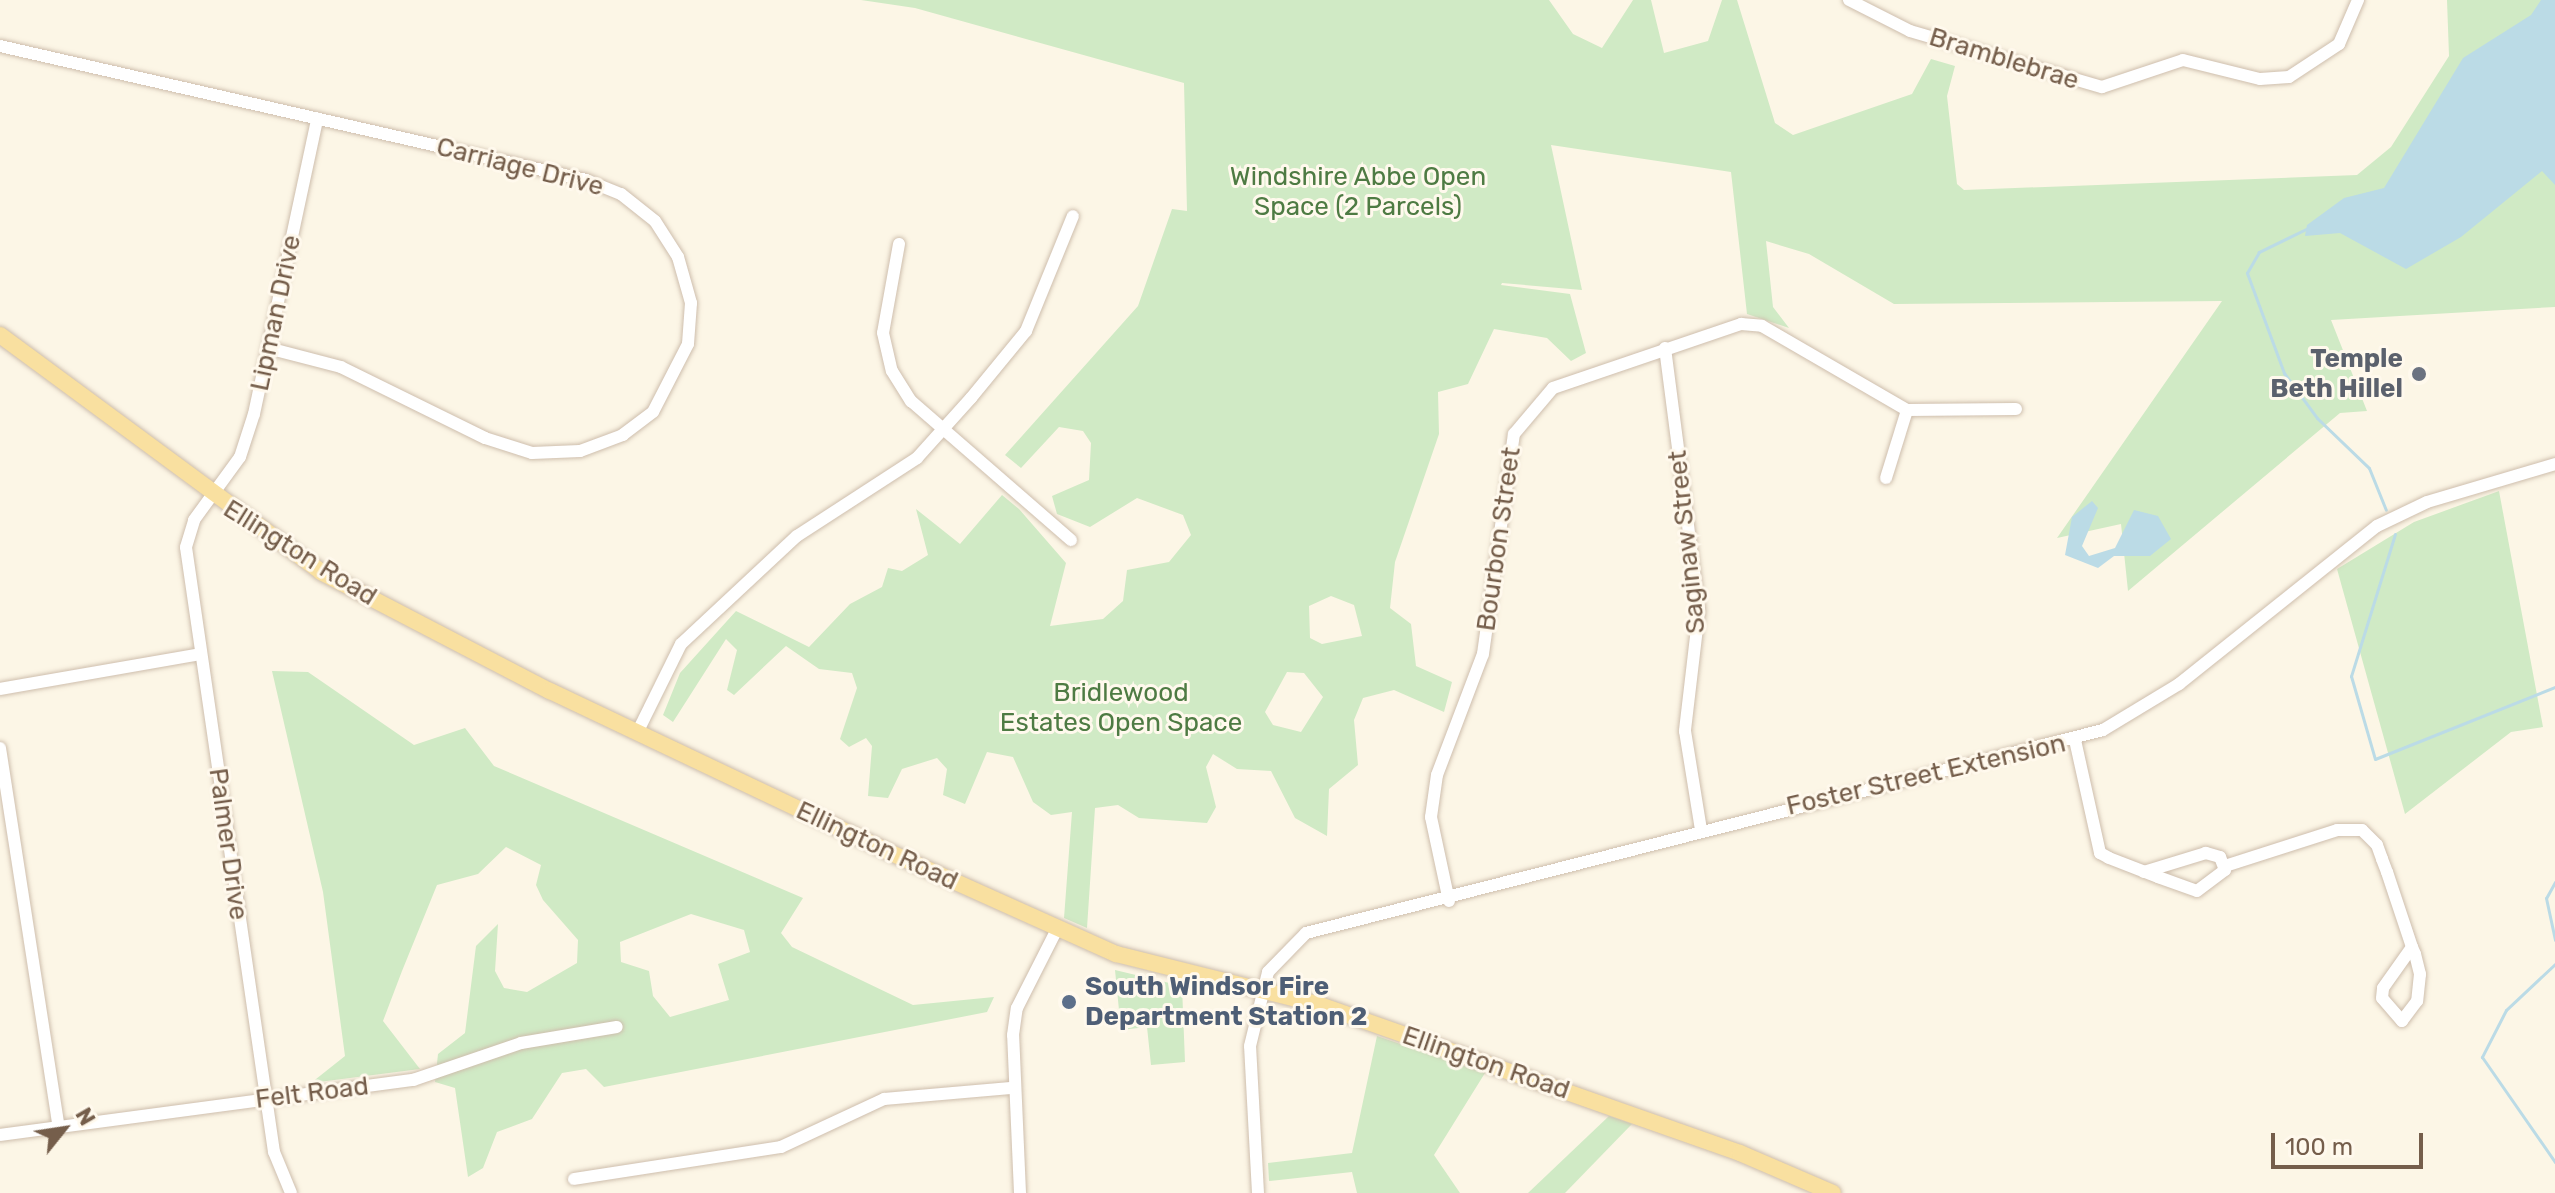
<!DOCTYPE html>
<style>
body{margin:0}
#map{position:relative;width:2555px;height:1193px;overflow:hidden;background:#fcf6e6;font-family:Rubik,sans-serif}
div>[style]{position:absolute}
.green>*{inset:0;background:#d0eac5}
.water>*{inset:0;background:#bbdbe6}
.stream>*{height:3px;margin:-1.5px;padding:0 1.5px;transform-origin:1.5px;border-radius:1.5px;background:#bbdbe6}
.roads{filter:drop-shadow(0 0 2px #cebead) drop-shadow(0 0 2px #cebead)}
.minor>*{height:12px;margin:-6px;padding:0 6px;transform-origin:6px;border-radius:6px;background:#fff}
.major>*{height:16px;margin:-8px;padding:0 8px;transform-origin:8px;border-radius:8px;background:#f9e0a0}
.dots>*{width:22px;height:22px;translate:-50% -50%;box-sizing:border-box;border:4px solid #fff9ed;border-radius:50%}
span{translate:-50% -50%;white-space:nowrap;text-align:center;line-height:1.15;-webkit-text-stroke:6px #fff9ed;paint-order:stroke}
.street-label{font-size:26px;color:#755e4b}
.park-label{font-size:26px;color:#4e7b43}
.worship-label{font-size:26px;color:#5b616d;font-weight:700}
.right{translate:-100% -50%;text-align:right}
.service-label{font-size:26px;color:#4e5e75;font-weight:700}
.left{translate:0 -50%;text-align:left}
.north{position:absolute;left:24px;top:1089px;width:80px;height:80px;-webkit-text-stroke:6px #fff9ed;paint-order:stroke;rotate:60deg;font-size:22px;font-weight:700;line-height:32px;text-align:center;color:#755e4b}
.north::after{content:'';display:block;margin:auto;width:28px;height:36px;background:#755e4b;clip-path:polygon(50% 0,100% 100%,50% 72%,0 100%)}
.scale{position:absolute;left:2271px;top:1133px;width:152px;height:36px;box-sizing:border-box;border:4px solid #755e4b;border-top:0;padding-left:10px;font-size:24px;line-height:28px;white-space:nowrap;color:#755e4b;-webkit-text-stroke:6px #fff9ed;paint-order:stroke}
</style>
<div id="map">
<div class="green">
<div style="clip-path:polygon(evenodd,861px 0,1549px 0,1573px 34px,1602px 48px,1633px 0,1651px 0,1664px 53px,1708px 41px,1722px 0,1737px 0,1775px 123px,1793px 135px,1912px 94px,1931px 59px,1955px 66px,1947px 96px,1957px 184px,1964px 190px,2357px 175px,2391px 147px,2449px 56px,2447px 0,2555px 0,2555px 307px,2331px 320px,2367px 411px,2340px 413px,2128px 591px,2121px 524px,2057px 538px,2222px 301px,1894px 304px,1809px 254px,1766px 241px,1773px 307px,1789px 328px,1747px 314px,1731px 172px,1551px 145px,1582px 290px,1502px 283px,1501px 285px,1570px 294px,1586px 353px,1571px 361px,1547px 338px,1494px 329px,1468px 384px,1438px 392px,1439px 434px,1395px 562px,1390px 608px,1411px 624px,1416px 666px,1452px 682px,1444px 712px,1394px 690px,1363px 698px,1354px 720px,1358px 765px,1329px 789px,1327px 836px,1295px 818px,1271px 771px,1237px 769px,1213px 754px,1206px 767px,1216px 807px,1207px 823px,1139px 818px,1118px 805px,1095px 808px,1087px 928px,1064px 918px,1072px 812px,1051px 815px,1033px 802px,1013px 757px,987px 752px,965px 804px,943px 795px,947px 769px,937px 758px,902px 769px,888px 798px,868px 796px,872px 746px,866px 738px,849px 747px,840px 739px,857px 688px,852px 673px,819px 669px,786px 646px,734px 695px,727px 690px,737px 650px,726px 639px,673px 722px,663px 715px,680px 673px,736px 611px,809px 647px,850px 604px,882px 587px,888px 568px,902px 571px,928px 555px,916px 509px,960px 544px,1002px 495px,1019px 509px,1066px 563px,1050px 626px,1103px 619px,1123px 601px,1127px 570px,1169px 562px,1191px 535px,1183px 515px,1137px 498px,1090px 527px,1057px 514px,1052px 496px,1089px 480px,1091px 443px,1083px 431px,1059px 427px,1021px 468px,1005px 455px,1138px 306px,1172px 209px,1187px 211px,1184px 83px,915px 8px,861px 0,1331px 596px,1354px 605px,1362px 636px,1322px 644px,1310px 638px,1309px 606px,1331px 596px,861px 0,1287px 672px,1304px 673px,1323px 697px,1301px 732px,1273px 725px,1265px 712px,1287px 672px)"></div>
<div style="clip-path:polygon(2499px 491px,2543px 727px,2511px 732px,2405px 814px,2337px 569px,2414px 522px)"></div>
<div style="clip-path:polygon(evenodd,272px 671px,308px 672px,414px 745px,465px 728px,494px 766px,803px 898px,781px 933px,792px 947px,913px 1005px,994px 997px,987px 1012px,604px 1087px,586px 1069px,562px 1073px,532px 1119px,497px 1132px,483px 1168px,468px 1177px,455px 1088px,435px 1082px,438px 1054px,465px 1033px,476px 946px,498px 924px,495px 971px,504px 988px,527px 992px,577px 963px,578px 940px,543px 900px,536px 885px,541px 865px,506px 847px,478px 874px,437px 885px,402px 971px,383px 1021px,420px 1069px,311px 1083px,345px 1056px,323px 892px,272px 671px,691px 914px,744px 930px,750px 952px,718px 964px,729px 1000px,670px 1017px,653px 996px,649px 971px,621px 962px,620px 942px,691px 914px)"></div>
<div style="clip-path:polygon(1115px 970px,1182px 986px,1185px 1062px,1151px 1065px,1147px 1027px,1121px 1030px)"></div>
<div style="clip-path:polygon(1377px 1036px,1485px 1073px,1434px 1155px,1460px 1193px,1357px 1193px,1352px 1172px,1269px 1181px,1268px 1163px,1352px 1153px)"></div>
<div style="clip-path:polygon(1609px 1116px,1632px 1124px,1565px 1193px,1528px 1193px)"></div>
</div>
<div class="water">
<div style="clip-path:polygon(2541px 0,2555px 0,2555px 185px,2542px 171px,2461px 237px,2406px 269px,2340px 233px,2305px 236px,2307px 225px,2344px 198px,2384px 188px,2463px 58px,2531px 15px)"></div>
<div style="clip-path:polygon(2092px 501px,2098px 508px,2082px 546px,2089px 556px,2115px 548px,2134px 510px,2158px 516px,2171px 539px,2150px 556px,2114px 556px,2098px 568px,2065px 555px,2072px 517px)"></div>
</div>
<div class="stream">
<div style="left:2308px;top:228px;width:55px;rotate:153.9deg"></div>
<div style="left:2259px;top:252px;width:24px;rotate:120deg"></div>
<div style="left:2247px;top:273px;width:107px;rotate:69.7deg"></div>
<div style="left:2284px;top:373px;width:56px;rotate:53.7deg"></div>
<div style="left:2317px;top:418px;width:72px;rotate:43.9deg"></div>
<div style="left:2369px;top:468px;width:45px;rotate:68deg"></div>
<div style="left:2395px;top:534px;width:149px;rotate:107.2deg"></div>
<div style="left:2351px;top:676px;width:86px;rotate:73.9deg"></div>
<div style="left:2375px;top:759px;width:194px;rotate:-21.8deg"></div>
<div style="left:2555px;top:882px;width:18px;rotate:119deg"></div>
<div style="left:2546px;top:898px;width:43px;rotate:77.9deg"></div>
<div style="left:2555px;top:964px;width:67px;rotate:136.8deg"></div>
<div style="left:2506px;top:1010px;width:53px;rotate:117.1deg"></div>
<div style="left:2482px;top:1057px;width:128px;rotate:55.2deg"></div>
</div>
<div class="roads">
<div class="minor">
<div style="left:1849px;top:0;width:68px;rotate:26.9deg"></div>
<div style="left:1910px;top:31px;width:200px;rotate:16.3deg"></div>
<div style="left:2102px;top:87px;width:85px;rotate:-18.4deg"></div>
<div style="left:2183px;top:60px;width:79px;rotate:13.9deg"></div>
<div style="left:2260px;top:79px;width:29px;rotate:-4deg"></div>
<div style="left:2289px;top:77px;width:60px;rotate:-33.4deg"></div>
<div style="left:2339px;top:44px;width:48px;rotate:-66.6deg"></div>
<div style="left:0;top:46px;width:601px;rotate:12.88deg"></div>
<div style="left:586px;top:180px;width:38px;rotate:22deg"></div>
<div style="left:621px;top:194px;width:43px;rotate:38.5deg"></div>
<div style="left:655px;top:221px;width:43px;rotate:57.4deg"></div>
<div style="left:678px;top:257px;width:48px;rotate:74.2deg"></div>
<div style="left:691px;top:303px;width:41px;rotate:94.2deg"></div>
<div style="left:688px;top:344px;width:76px;rotate:117.2deg"></div>
<div style="left:653px;top:412px;width:38px;rotate:143deg"></div>
<div style="left:623px;top:435px;width:46px;rotate:159.6deg"></div>
<div style="left:580px;top:451px;width:48px;rotate:177.6deg"></div>
<div style="left:532px;top:453px;width:49px;rotate:-162.3deg"></div>
<div style="left:485px;top:438px;width:161px;rotate:-153.8deg"></div>
<div style="left:341px;top:367px;width:75px;rotate:-165.4deg"></div>
<div style="left:899px;top:244px;width:90px;rotate:100.2deg"></div>
<div style="left:883px;top:333px;width:39px;rotate:77deg"></div>
<div style="left:892px;top:371px;width:36px;rotate:58deg"></div>
<div style="left:911px;top:401px;width:212px;rotate:41deg"></div>
<div style="left:1665px;top:348px;width:265px;rotate:82.6deg"></div>
<div style="left:1699px;top:611px;width:121px;rotate:96.7deg"></div>
<div style="left:1685px;top:731px;width:100px;rotate:80.8deg"></div>
<div style="left:1886px;top:478px;width:71px;rotate:-72.8deg"></div>
<div style="left:0;top:689px;width:203px;rotate:-9.9deg"></div>
<div style="left:637px;top:733px;width:99px;rotate:-63.7deg"></div>
<div style="left:681px;top:644px;width:158px;rotate:-43deg"></div>
<div style="left:797px;top:536px;width:143px;rotate:-33deg"></div>
<div style="left:917px;top:458px;width:81px;rotate:-48deg"></div>
<div style="left:971px;top:398px;width:87px;rotate:-50.6deg"></div>
<div style="left:1026px;top:331px;width:124px;rotate:-67.8deg"></div>
<div style="left:2075px;top:740px;width:116px;rotate:77.5deg"></div>
<div style="left:2100px;top:853px;width:10px;rotate:29deg"></div>
<div style="left:2109px;top:858px;width:53px;rotate:21.2deg"></div>
<div style="left:2158px;top:877px;width:41px;rotate:19.7deg"></div>
<div style="left:2197px;top:891px;width:35px;rotate:-37deg"></div>
<div style="left:2225px;top:870px;width:14px;rotate:-111deg"></div>
<div style="left:2220px;top:857px;width:15px;rotate:-164deg"></div>
<div style="left:2206px;top:853px;width:65px;rotate:163deg"></div>
<div style="left:0;top:748px;width:384px;rotate:81.2deg"></div>
<div style="left:2225px;top:866px;width:118px;rotate:-17.8deg"></div>
<div style="left:2337px;top:830px;width:25px"></div>
<div style="left:2362px;top:830px;width:21px;rotate:45deg"></div>
<div style="left:2377px;top:845px;width:15px;rotate:70deg"></div>
<div style="left:2382px;top:859px;width:14px;rotate:69deg"></div>
<div style="left:2387px;top:872px;width:79px;rotate:71.6deg"></div>
<div style="left:2412px;top:947px;width:8px;rotate:67deg"></div>
<div style="left:2415px;top:954px;width:21px;rotate:76deg"></div>
<div style="left:2420px;top:974px;width:27px;rotate:96deg"></div>
<div style="left:2417px;top:1001px;width:25px;rotate:127deg"></div>
<div style="left:2402px;top:1021px;width:30px;rotate:-131deg"></div>
<div style="left:2382px;top:998px;width:10px;rotate:-84deg"></div>
<div style="left:2383px;top:988px;width:50px;rotate:-54.7deg"></div>
<div style="left:1449px;top:901px;width:86px;rotate:-102.1deg"></div>
<div style="left:1431px;top:817px;width:42px;rotate:-81.9deg"></div>
<div style="left:1437px;top:775px;width:129px;rotate:-69.2deg"></div>
<div style="left:1483px;top:654px;width:222px;rotate:-82deg"></div>
<div style="left:1514px;top:434px;width:60px;rotate:-49.7deg"></div>
<div style="left:1553px;top:388px;width:199px;rotate:-18.8deg"></div>
<div style="left:1741px;top:324px;width:21px;rotate:5deg"></div>
<div style="left:1762px;top:326px;width:168px;rotate:30.1deg"></div>
<div style="left:1907px;top:410px;width:109px;rotate:-0.5deg"></div>
<div style="left:0;top:1135px;width:417px;rotate:-7.6deg"></div>
<div style="left:413px;top:1080px;width:114px;rotate:-18.9deg"></div>
<div style="left:521px;top:1043px;width:97px;rotate:-9.5deg"></div>
<div style="left:574px;top:1179px;width:209px;rotate:-8.8deg"></div>
<div style="left:781px;top:1147px;width:114px;rotate:-25deg"></div>
<div style="left:884px;top:1099px;width:127px;rotate:-5deg"></div>
<div style="left:291px;top:1193px;width:44px;rotate:-112.5deg"></div>
<div style="left:274px;top:1152px;width:611px;rotate:-98.28deg"></div>
<div style="left:186px;top:547px;width:28px;rotate:-73deg"></div>
<div style="left:194px;top:520px;width:78px;rotate:-53.9deg"></div>
<div style="left:240px;top:457px;width:45px;rotate:-72deg"></div>
<div style="left:254px;top:414px;width:302px;rotate:-77.9deg"></div>
<div style="left:1020px;top:1193px;width:158px;rotate:-92.5deg"></div>
<div style="left:1013px;top:1035px;width:27px;rotate:-82deg"></div>
<div style="left:1017px;top:1008px;width:89px;rotate:-63.1deg"></div>
<div style="left:1258px;top:1193px;width:147px;rotate:-93.1deg"></div>
<div style="left:1250px;top:1046px;width:76px;rotate:-76.3deg"></div>
<div style="left:1268px;top:972px;width:54px;rotate:-45.7deg"></div>
<div style="left:1306px;top:933px;width:822px;rotate:-14.29deg"></div>
<div style="left:2103px;top:730px;width:89px;rotate:-31.2deg"></div>
<div style="left:2179px;top:684px;width:253px;rotate:-38.6deg"></div>
<div style="left:2377px;top:526px;width:55px;rotate:-25.6deg"></div>
<div style="left:2427px;top:502px;width:134px;rotate:-16.5deg"></div>
</div>
<div class="major">
<div style="left:0;top:335px;width:399px;rotate:36.4deg"></div>
<div style="left:321px;top:572px;width:258px;rotate:27.5deg"></div>
<div style="left:550px;top:691px;width:375px;rotate:25.4deg"></div>
<div style="left:889px;top:852px;width:249px;rotate:24.2deg"></div>
<div style="left:1116px;top:954px;width:207px;rotate:14deg"></div>
<div style="left:1317px;top:1004px;width:448px;rotate:19.4deg"></div>
<div style="left:1740px;top:1153px;width:101px;rotate:23.3deg"></div>
</div>
</div>
<div class="dots">
<div style="left:2419px;top:374px;background:#6b7280"></div>
<div style="left:1069px;top:1002px;background:#5c6f8a"></div>
</div>
<div class="street-label">
<span style="left:2004px;top:59px;rotate:17deg">Bramblebrae</span>
<span style="left:520px;top:167px;rotate:14deg">Carriage Drive</span>
<span style="left:276px;top:313px;rotate:-78deg">Lipman Drive</span>
<span style="left:1499px;top:539px;rotate:-82deg">Bourbon Street</span>
<span style="left:1687px;top:542px;rotate:-96deg">Saginaw Street</span>
<span style="left:300px;top:553px;rotate:32deg">Ellington Road</span>
<span style="left:1926px;top:775px;rotate:-13deg">Foster Street Extension</span>
<span style="left:228px;top:844px;rotate:82deg">Palmer Drive</span>
<span style="left:877px;top:846px;rotate:25deg">Ellington Road</span>
<span style="left:1486px;top:1063px;rotate:19deg">Ellington Road</span>
<span style="left:312px;top:1093px;rotate:-7deg">Felt Road</span>
</div>
<div class="park-label">
<span style="left:1358px;top:192px">Windshire Abbe Open<br>Space (2 Parcels)</span>
<span style="left:1121px;top:708px">Bridlewood<br>Estates Open Space</span>
</div>
<div class="worship-label">
<span class="right" style="left:2403px;top:374px">Temple<br>Beth Hillel</span>
</div>
<div class="service-label">
<span class="left" style="left:1085px;top:1002px">South Windsor Fire<br>Department Station 2</span>
</div>
<div class="north">N</div>
<div class="scale">100 m</div>
</div>
